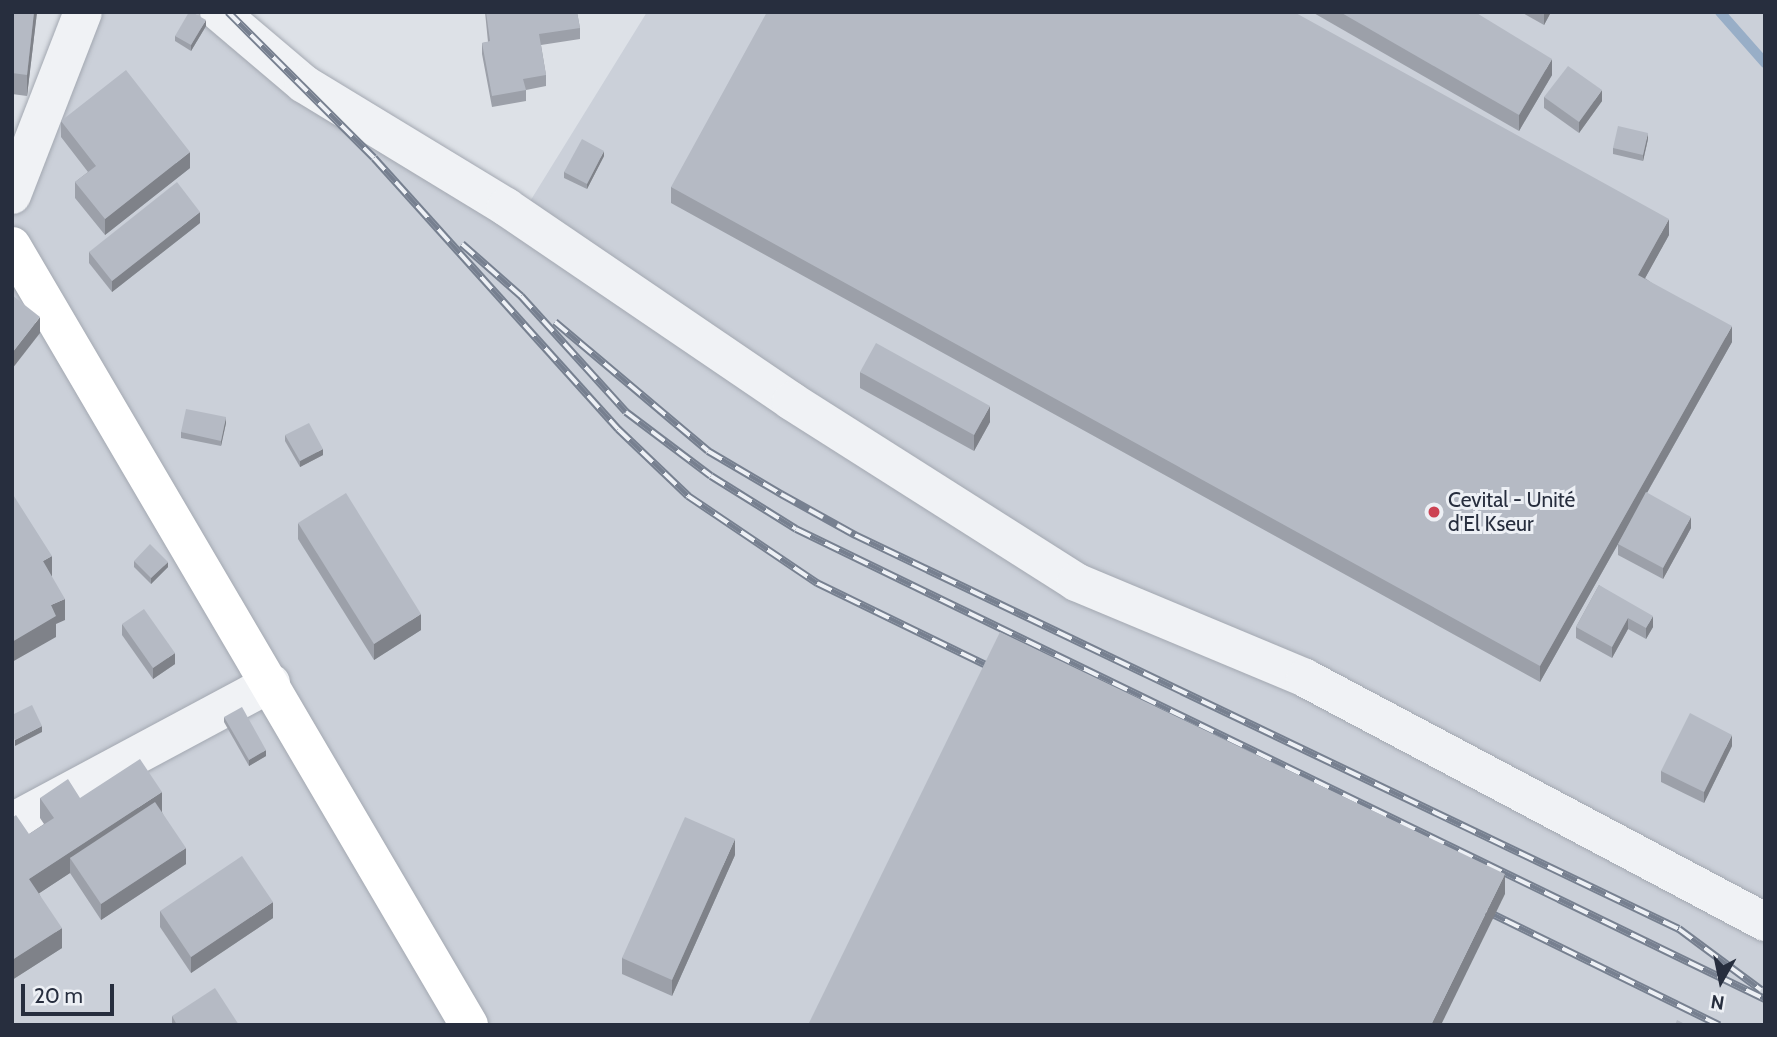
<!DOCTYPE html>
<meta charset="utf-8">
<style>
body{margin:0}
#map{position:relative;width:1777px;height:1037px;overflow:hidden;background:#dde1e7;font-family:Cabin,sans-serif}
div>[style]{position:absolute}
.built>*{inset:0;background:#cbd0d9}
.stream>*{height:10px;margin:-5px;padding:0 5px;transform-origin:5px;border-radius:5px;background:#98aec7}
.roads{filter:drop-shadow(0 0 2px #a3a8b1) drop-shadow(0 0 2px #a3a8b1)}
.minor>*{height:38px;margin:-19px;padding:0 19px;transform-origin:19px;border-radius:19px;background:#f0f2f5}
.major>*{height:38px;margin:-19px;padding:0 19px;transform-origin:19px;border-radius:19px;background:#fff}
.rail>*{height:8px;margin-top:-4px;transform-origin:0;background:repeating-linear-gradient(90deg,#edf0f5 0 16px,#778090 0 32px);box-sizing:border-box;border-block:2px solid #778090}
.wall>*{inset:0;background:#9ca0a9}
.shaded-wall>*{inset:0;background:#7f8289}
.building>*{inset:0;background:#b5bac4}
.dots>*{width:19px;height:19px;translate:-50% -50%;box-sizing:border-box;border:4px solid #edf0f5;border-radius:50%}
span{translate:-50% -50%;white-space:nowrap;text-align:center;line-height:1.15;-webkit-text-stroke:6px #edf0f5;paint-order:stroke}
.poi-label{font-size:21px;color:#272e3e}
.left{translate:0 -50%;text-align:left}
.frame{position:absolute;inset:0;border:14px solid #272e3e;pointer-events:none}
.north{position:absolute;left:1686px;top:946px;width:70px;height:70px;-webkit-text-stroke:5px #edf0f5;paint-order:stroke;rotate:189deg;font-size:19px;font-weight:700;line-height:28px;text-align:center;color:#272e3e}
.north::after{content:'';display:block;margin:auto;width:24px;height:32px;background:#272e3e;clip-path:polygon(50% 0,100% 100%,50% 72%,0 100%)}
.scale{position:absolute;left:21px;top:984px;width:93px;height:32px;box-sizing:border-box;border:4px solid #272e3e;border-top:0;padding-left:9px;font-size:21px;line-height:24px;white-space:nowrap;color:#272e3e;-webkit-text-stroke:5px #edf0f5;paint-order:stroke}
</style>
<div id="map">
<div class="built">
<div style="clip-path:polygon(98px 12px,194px 12px,516px 224px,647px 12px,1765px 12px,1765px 1025px,12px 1025px,12px 215px)"></div>
</div>
<div class="stream">
<div style="left:1720px;top:12px;width:68px;rotate:48.6deg"></div>
</div>
<div class="roads">
<div class="minor">
<div style="left:219px;top:12px;width:111px;rotate:40.3deg"></div>
<div style="left:304px;top:84px;width:237px;rotate:31.3deg"></div>
<div style="left:506px;top:207px;width:345px;rotate:34.2deg"></div>
<div style="left:791px;top:401px;width:338px;rotate:32.4deg"></div>
<div style="left:1076px;top:582px;width:248px;rotate:22.7deg"></div>
<div style="left:1305px;top:678px;width:521px;rotate:27.94deg"></div>
<div style="left:12px;top:195px;width:196px;rotate:-68.8deg"></div>
<div style="left:12px;top:822px;width:294px;rotate:-28.2deg"></div>
</div>
<div class="major">
<div style="left:12px;top:246px;width:903px;rotate:59.6deg"></div>
</div>
</div>
<div class="rail">
<div style="left:228px;top:12px;width:206px;rotate:45deg"></div>
<div style="left:374px;top:158px;width:365px;rotate:48deg"></div>
<div style="left:618px;top:429px;width:97px;rotate:43.7deg"></div>
<div style="left:688px;top:496px;width:156px;rotate:34deg"></div>
<div style="left:817px;top:583px;width:206px;rotate:25.9deg"></div>
<div style="left:462px;top:244px;width:79px;rotate:41.4deg"></div>
<div style="left:521px;top:296px;width:156px;rotate:47.8deg"></div>
<div style="left:626px;top:412px;width:106px;rotate:37deg"></div>
<div style="left:711px;top:476px;width:100px;rotate:31.9deg"></div>
<div style="left:796px;top:529px;width:1077px;rotate:25.88deg"></div>
<div style="left:555px;top:322px;width:200px;rotate:40.1deg"></div>
<div style="left:708px;top:451px;width:85px;rotate:30.5deg"></div>
<div style="left:781px;top:494px;width:85px;rotate:29deg"></div>
<div style="left:855px;top:535px;width:913px;rotate:25.56deg"></div>
<div style="left:1679px;top:929px;width:102px;rotate:36.6deg"></div>
<div style="left:1476px;top:906px;width:271px;rotate:26.1deg"></div>
</div>
<div class="wall">
<div style="clip-path:polygon(12px 12px,37px 12px,27px 96px,12px 94px)"></div>
<div style="clip-path:polygon(485px 12px,577px 12px,580px 28px,580px 39px,541px 45px,546px 75px,546px 86px,526px 90px,526px 101px,492px 107px,482px 54px,482px 43px,488px 42px)"></div>
<div style="clip-path:polygon(1312px 12px,1475px 12px,1552px 75px,1519px 131px)"></div>
<div style="clip-path:polygon(1521px 12px,1551px 12px,1544px 25px)"></div>
<div style="clip-path:polygon(206px 26px,191px 51px,175px 41px,175px 36px)"></div>
<div style="clip-path:polygon(1544px 97px,1602px 101px,1579px 133px,1544px 108px)"></div>
<div style="clip-path:polygon(61px 121px,190px 168px,105px 235px,75px 198px,75px 182px,88px 172px,61px 137px)"></div>
<div style="clip-path:polygon(1648px 139px,1643px 161px,1613px 154px,1613px 148px)"></div>
<div style="clip-path:polygon(604px 156px,587px 189px,564px 178px,564px 172px)"></div>
<div style="clip-path:polygon(671px 187px,1669px 235px,1645px 278px,1732px 342px,1647px 493px,1691px 528px,1663px 579px,1618px 555px,1618px 544px,1626px 530px,1540px 682px,671px 203px)"></div>
<div style="clip-path:polygon(200px 223px,112px 292px,89px 263px,89px 252px)"></div>
<div style="clip-path:polygon(860px 372px,990px 422px,974px 451px,860px 388px)"></div>
<div style="clip-path:polygon(226px 423px,221px 446px,181px 438px,181px 432px)"></div>
<div style="clip-path:polygon(285px 435px,323px 455px,300px 467px,285px 441px)"></div>
<div style="clip-path:polygon(298px 523px,421px 630px,374px 660px,298px 539px)"></div>
<div style="clip-path:polygon(134px 561px,168px 567px,151px 584px,134px 567px)"></div>
<div style="clip-path:polygon(1599px 585px,1653px 627px,1646px 639px,1628px 629px,1612px 658px,1576px 638px,1576px 627px)"></div>
<div style="clip-path:polygon(122px 624px,175px 664px,153px 679px,122px 635px)"></div>
<div style="clip-path:polygon(224px 717px,266px 756px,249px 766px,224px 722px)"></div>
<div style="clip-path:polygon(1732px 746px,1704px 803px,1661px 782px,1661px 771px)"></div>
<div style="clip-path:polygon(40px 798px,80px 798px,162px 812px,186px 864px,101px 920px,70px 873px,39px 893px,62px 948px,12px 980px,29px 834px,44px 824px,40px 818px)"></div>
<div style="clip-path:polygon(735px 855px,672px 996px,622px 974px,622px 958px)"></div>
<div style="clip-path:polygon(160px 911px,273px 918px,191px 973px,160px 927px)"></div>
<div style="clip-path:polygon(172px 1016px,239px 1025px,172px 1025px)"></div>
</div>
<div class="shaded-wall">
<div style="clip-path:polygon(34px 12px,37px 12px,27px 96px,27px 75px)"></div>
<div style="clip-path:polygon(1544px 12px,1551px 12px,1544px 25px)"></div>
<div style="clip-path:polygon(206px 20px,206px 26px,191px 51px,191px 45px)"></div>
<div style="clip-path:polygon(1552px 59px,1552px 75px,1519px 131px,1519px 115px)"></div>
<div style="clip-path:polygon(1602px 90px,1602px 101px,1579px 133px,1579px 122px)"></div>
<div style="clip-path:polygon(1648px 133px,1648px 139px,1643px 161px,1643px 155px)"></div>
<div style="clip-path:polygon(604px 151px,604px 156px,587px 189px,587px 184px)"></div>
<div style="clip-path:polygon(190px 152px,190px 168px,105px 235px,105px 219px)"></div>
<div style="clip-path:polygon(200px 212px,200px 223px,112px 292px,112px 281px)"></div>
<div style="clip-path:polygon(1669px 219px,1669px 235px,1638px 291px,1638px 275px)"></div>
<div style="clip-path:polygon(40px 317px,40px 333px,12px 369px,12px 353px)"></div>
<div style="clip-path:polygon(1732px 326px,1732px 342px,1540px 682px,1540px 666px)"></div>
<div style="clip-path:polygon(990px 406px,990px 422px,974px 451px,974px 435px)"></div>
<div style="clip-path:polygon(226px 417px,226px 423px,221px 446px,221px 441px)"></div>
<div style="clip-path:polygon(323px 449px,323px 455px,300px 467px,300px 461px)"></div>
<div style="clip-path:polygon(1691px 517px,1691px 528px,1663px 579px,1663px 568px)"></div>
<div style="clip-path:polygon(52px 556px,52px 576px,43px 582px,43px 561px)"></div>
<div style="clip-path:polygon(168px 562px,168px 567px,151px 584px,151px 578px)"></div>
<div style="clip-path:polygon(65px 599px,65px 620px,56px 624px,56px 637px,12px 662px,12px 642px,51px 605px)"></div>
<div style="clip-path:polygon(421px 614px,421px 630px,374px 660px,374px 644px)"></div>
<div style="clip-path:polygon(1653px 616px,1653px 627px,1646px 639px,1646px 628px)"></div>
<div style="clip-path:polygon(1628px 618px,1628px 629px,1612px 658px,1612px 647px)"></div>
<div style="clip-path:polygon(175px 653px,175px 664px,153px 679px,153px 668px)"></div>
<div style="clip-path:polygon(42px 726px,42px 732px,15px 746px,15px 740px)"></div>
<div style="clip-path:polygon(1732px 735px,1732px 746px,1704px 803px,1704px 792px)"></div>
<div style="clip-path:polygon(266px 750px,266px 756px,249px 766px,249px 760px)"></div>
<div style="clip-path:polygon(162px 792px,162px 812px,70px 858px,70px 873px,29px 900px,29px 879px)"></div>
<div style="clip-path:polygon(735px 839px,735px 855px,672px 996px,672px 980px)"></div>
<div style="clip-path:polygon(186px 848px,186px 864px,101px 920px,101px 904px)"></div>
<div style="clip-path:polygon(1505px 874px,1505px 894px,1441px 1025px,1431px 1025px)"></div>
<div style="clip-path:polygon(273px 902px,273px 918px,191px 973px,191px 957px)"></div>
<div style="clip-path:polygon(62px 928px,62px 948px,12px 980px,12px 960px)"></div>
</div>
<div class="building">
<div style="clip-path:polygon(12px 12px,34px 12px,27px 75px,12px 73px)"></div>
<div style="clip-path:polygon(189px 12px,192px 12px,206px 20px,191px 45px,175px 36px)"></div>
<div style="clip-path:polygon(486px 12px,577px 12px,580px 28px,539px 34px,546px 75px,523px 79px,526px 90px,492px 96px,482px 43px,490px 41px)"></div>
<div style="clip-path:polygon(767px 12px,1294px 12px,1669px 219px,1638px 275px,1732px 326px,1540px 666px,671px 187px)"></div>
<div style="clip-path:polygon(1340px 12px,1475px 12px,1552px 59px,1519px 115px)"></div>
<div style="clip-path:polygon(1568px 66px,1602px 90px,1579px 122px,1544px 97px)"></div>
<div style="clip-path:polygon(126px 70px,190px 152px,105px 219px,75px 182px,96px 166px,61px 121px)"></div>
<div style="clip-path:polygon(1618px 126px,1648px 133px,1643px 155px,1613px 148px)"></div>
<div style="clip-path:polygon(582px 139px,604px 151px,587px 184px,564px 172px)"></div>
<div style="clip-path:polygon(177px 182px,200px 212px,112px 281px,89px 252px)"></div>
<div style="clip-path:polygon(12px 295px,40px 317px,12px 353px)"></div>
<div style="clip-path:polygon(876px 343px,990px 406px,974px 435px,860px 372px)"></div>
<div style="clip-path:polygon(186px 409px,226px 417px,221px 441px,181px 432px)"></div>
<div style="clip-path:polygon(309px 423px,323px 449px,300px 461px,285px 435px)"></div>
<div style="clip-path:polygon(1646px 492px,1691px 517px,1663px 568px,1618px 544px)"></div>
<div style="clip-path:polygon(12px 493px,52px 556px,43px 561px,65px 599px,51px 605px,56px 616px,12px 642px)"></div>
<div style="clip-path:polygon(346px 493px,421px 614px,374px 644px,298px 523px)"></div>
<div style="clip-path:polygon(150px 544px,168px 562px,151px 578px,134px 561px)"></div>
<div style="clip-path:polygon(1599px 585px,1653px 616px,1646px 628px,1628px 618px,1612px 647px,1576px 627px)"></div>
<div style="clip-path:polygon(144px 609px,175px 653px,153px 668px,122px 624px)"></div>
<div style="clip-path:polygon(1000px 632px,1505px 874px,1431px 1025px,808px 1025px)"></div>
<div style="clip-path:polygon(32px 705px,42px 726px,15px 740px,12px 735px,12px 715px)"></div>
<div style="clip-path:polygon(242px 707px,266px 750px,249px 760px,224px 717px)"></div>
<div style="clip-path:polygon(1690px 713px,1732px 735px,1704px 792px,1661px 771px)"></div>
<div style="clip-path:polygon(140px 759px,162px 792px,29px 879px,62px 928px,12px 960px,12px 818px,16px 815px,29px 834px,54px 818px,40px 798px,68px 779px,80px 798px)"></div>
<div style="clip-path:polygon(155px 802px,186px 848px,101px 904px,70px 858px)"></div>
<div style="clip-path:polygon(685px 817px,735px 839px,672px 980px,622px 958px)"></div>
<div style="clip-path:polygon(242px 856px,273px 902px,191px 957px,160px 911px)"></div>
<div style="clip-path:polygon(215px 988px,239px 1025px,177px 1025px,172px 1016px)"></div>
<div style="clip-path:polygon(1677px 1020px,1687px 1025px,1675px 1025px)"></div>
</div>
<div class="dots">
<div style="left:1434px;top:512px;background:#cc4253"></div>
</div>
<div class="poi-label">
<span class="left" style="left:1448px;top:512px">Cevital - Unité<br>d'El Kseur</span>
</div>
<div class="frame"></div>
<div class="north">N</div>
<div class="scale">20 m</div>
</div>
